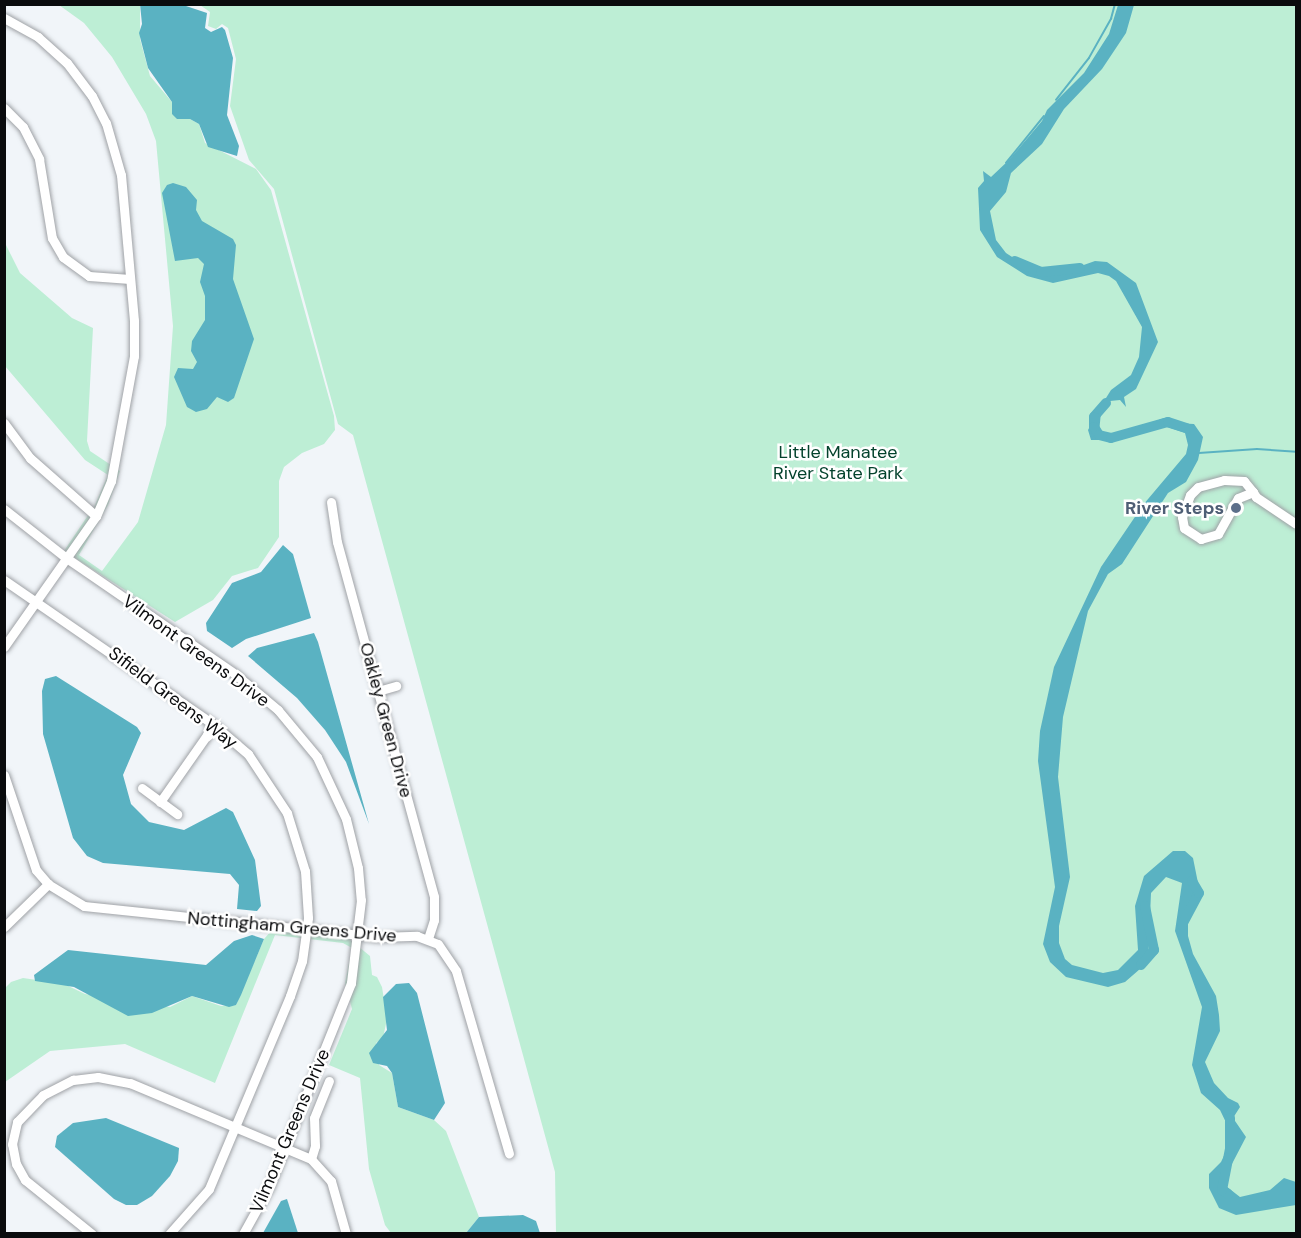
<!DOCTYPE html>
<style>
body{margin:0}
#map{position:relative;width:1301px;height:1238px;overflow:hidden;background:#f1f5f9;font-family:"DM Sans",sans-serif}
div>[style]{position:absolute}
.green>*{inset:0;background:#bdeed5}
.water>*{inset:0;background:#5ab2c2}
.stream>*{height:1.5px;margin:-0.75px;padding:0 0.75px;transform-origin:0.75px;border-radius:0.75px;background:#5ab2c2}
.river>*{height:10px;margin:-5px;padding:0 5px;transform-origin:5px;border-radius:5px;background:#5ab2c2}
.roads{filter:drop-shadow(0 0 2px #9fa2a6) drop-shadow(0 0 2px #9fa2a6)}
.minor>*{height:9px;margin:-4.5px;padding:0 4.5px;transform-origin:4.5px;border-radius:4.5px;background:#fff}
.dots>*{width:16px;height:16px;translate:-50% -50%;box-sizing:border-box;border:3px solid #fff;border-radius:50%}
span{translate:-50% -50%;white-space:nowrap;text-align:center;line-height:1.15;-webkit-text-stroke:5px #fff;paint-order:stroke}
.park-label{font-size:18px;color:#03422c}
.service-label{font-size:18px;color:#4e5e75;font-weight:700}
.right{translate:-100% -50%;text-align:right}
.street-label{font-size:18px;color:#0a0b0d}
.frame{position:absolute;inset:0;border:6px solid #0a0b0d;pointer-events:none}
</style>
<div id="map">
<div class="green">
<div style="clip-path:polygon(59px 5px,140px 5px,140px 39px,150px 76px,172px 102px,177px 119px,190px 119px,199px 124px,205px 143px,256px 169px,271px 190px,334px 416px,335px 430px,324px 444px,302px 453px,284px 467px,279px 481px,279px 537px,258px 568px,232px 576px,213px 600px,175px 622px,64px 551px,95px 505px,108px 475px,85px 460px,5px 366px,6px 245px,20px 273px,72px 318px,93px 328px,87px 441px,90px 451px,120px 471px,108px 505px,79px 555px,102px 571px,138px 522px,166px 425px,173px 326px,156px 141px,146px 114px,112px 57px,84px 23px)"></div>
<div style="clip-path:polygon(200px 5px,1296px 5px,1296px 1233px,556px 1233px,555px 1172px,353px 435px,338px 424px,274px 189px,249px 160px,230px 106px,236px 59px,228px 28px,222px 24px,216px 29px,208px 26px,210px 12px)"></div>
<div style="clip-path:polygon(272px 930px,348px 938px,370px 956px,372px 975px,377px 977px,382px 987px,387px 1019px,383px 1038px,376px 1043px,379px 1065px,392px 1073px,398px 1107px,434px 1120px,446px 1131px,479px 1217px,466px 1233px,391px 1233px,385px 1225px,369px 1169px,360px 1078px,329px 1065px,352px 1009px,345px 983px,352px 948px,343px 943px,275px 935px,215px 1083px,125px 1044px,50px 1051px,5px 1082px,5px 988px,11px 982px,23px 978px,64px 984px,85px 994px,170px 1007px,192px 996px,221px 1006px,236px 1005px,264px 939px)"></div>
</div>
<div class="water">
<div style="clip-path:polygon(140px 4px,183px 5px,207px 13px,205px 28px,211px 32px,222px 27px,225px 30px,233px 58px,227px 115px,239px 146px,237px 156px,208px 147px,199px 124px,190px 119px,177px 119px,172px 114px,172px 102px,148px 68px,139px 33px,142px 24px)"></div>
<div style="clip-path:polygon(1118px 5px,1134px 5px,1126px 33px,1102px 69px,1064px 109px,1042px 144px,1011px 173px,1006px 192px,990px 211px,996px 240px,1006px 253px,1032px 270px,1061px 273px,1095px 261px,1107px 262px,1136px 283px,1158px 342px,1136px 389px,1124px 397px,1126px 407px,1120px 400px,1110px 401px,1101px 412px,1099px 433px,1119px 435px,1164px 418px,1175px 423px,1194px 424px,1203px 437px,1198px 460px,1186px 482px,1168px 493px,1122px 564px,1108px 574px,1088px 611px,1063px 717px,1058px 777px,1070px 877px,1059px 926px,1059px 943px,1065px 959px,1072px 965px,1103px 973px,1118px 970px,1138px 950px,1135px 906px,1144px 876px,1173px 851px,1185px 851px,1193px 858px,1199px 888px,1188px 914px,1188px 936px,1193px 954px,1216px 996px,1219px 1015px,1220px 1031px,1205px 1062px,1214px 1083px,1228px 1098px,1238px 1103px,1240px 1107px,1233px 1118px,1246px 1137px,1222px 1183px,1240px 1197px,1270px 1190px,1284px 1178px,1296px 1182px,1296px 1205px,1236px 1215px,1219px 1208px,1209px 1188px,1209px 1174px,1221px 1162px,1233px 1137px,1220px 1110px,1201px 1093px,1192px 1065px,1202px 1007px,1175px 931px,1182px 883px,1166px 877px,1151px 893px,1148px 962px,1125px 982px,1108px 987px,1066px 977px,1050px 962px,1043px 944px,1055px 887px,1038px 761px,1040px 731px,1054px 667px,1101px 567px,1143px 505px,1186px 454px,1188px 445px,1185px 433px,1160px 425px,1106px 440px,1091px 440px,1088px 430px,1101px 406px,1111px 390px,1131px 375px,1139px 357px,1142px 327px,1116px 281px,1109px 276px,1098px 273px,1053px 283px,1027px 276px,997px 257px,980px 230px,978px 188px,984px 181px,983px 171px,991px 177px,1009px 160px,1042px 121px,1047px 110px,1084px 73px,1109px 34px)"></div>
<div style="clip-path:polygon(173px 183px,186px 187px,197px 200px,196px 210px,202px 221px,233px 239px,236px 245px,233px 279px,254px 339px,234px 398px,228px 402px,217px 397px,207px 409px,196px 412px,187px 407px,174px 377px,178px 368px,193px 369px,197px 362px,191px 351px,192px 341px,205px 320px,205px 296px,200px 282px,204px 264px,198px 258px,175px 261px,162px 193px,167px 185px)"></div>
<div style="clip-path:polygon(283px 545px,293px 554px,311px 618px,246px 639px,232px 648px,207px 631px,206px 623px,232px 583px,261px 572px)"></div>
<div style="clip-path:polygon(314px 633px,318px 642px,369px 824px,346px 762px,325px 730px,297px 698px,248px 656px,257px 648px)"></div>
<div style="clip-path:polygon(56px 676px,137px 727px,141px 733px,123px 775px,131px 804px,149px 822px,184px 830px,226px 808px,233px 812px,255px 860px,261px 906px,257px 911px,237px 909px,239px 885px,230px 874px,103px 863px,87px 856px,73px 838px,43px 734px,42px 691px,45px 679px)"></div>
<div style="clip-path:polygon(252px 935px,264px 939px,241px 995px,236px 1005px,229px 1007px,192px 996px,152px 1013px,128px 1016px,74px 987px,35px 981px,34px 975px,68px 950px,206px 965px,234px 941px)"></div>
<div style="clip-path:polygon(409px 983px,417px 993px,445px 1103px,434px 1120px,398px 1107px,392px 1073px,387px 1066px,373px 1063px,369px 1053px,387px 1030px,383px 997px,396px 984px)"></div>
<div style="clip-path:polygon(106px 1118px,179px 1148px,178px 1161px,170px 1176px,152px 1196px,137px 1205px,126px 1205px,114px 1199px,55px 1147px,57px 1136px,73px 1123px)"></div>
<div style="clip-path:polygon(287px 1199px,298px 1233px,263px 1233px,281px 1201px)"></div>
<div style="clip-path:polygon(523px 1215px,536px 1221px,540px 1233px,466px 1233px,479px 1217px)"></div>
</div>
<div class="stream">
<div style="left:1056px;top:100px;width:53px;rotate:-51.8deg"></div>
<div style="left:1089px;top:58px;width:45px;rotate:-60.6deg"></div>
<div style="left:1111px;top:19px;width:16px;rotate:-75deg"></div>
<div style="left:1006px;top:163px;width:60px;rotate:-51deg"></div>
<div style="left:1199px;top:453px;width:58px;rotate:-3.9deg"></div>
<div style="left:1257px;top:449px;width:39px;rotate:4deg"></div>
</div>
<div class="river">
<div style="left:1015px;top:261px;width:28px;rotate:23deg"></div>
<div style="left:1041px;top:272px;width:39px;rotate:-6deg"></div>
<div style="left:1106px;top:403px;width:18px;rotate:131deg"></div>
<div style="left:1094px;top:417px;width:10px;rotate:90deg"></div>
<div style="left:1094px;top:427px;width:9px;rotate:58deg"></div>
<div style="left:1099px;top:435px;width:12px;rotate:14deg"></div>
<div style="left:1111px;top:438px;width:59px;rotate:-15.7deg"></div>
<div style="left:1168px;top:422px;width:20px;rotate:18deg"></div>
<div style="left:1182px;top:925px;width:36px;rotate:-62deg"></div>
<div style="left:1199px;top:893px;width:14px;rotate:-120deg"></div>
<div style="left:1141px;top:965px;width:20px;rotate:-49deg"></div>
<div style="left:1154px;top:950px;width:45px;rotate:-101.6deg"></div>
<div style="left:1228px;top:1194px;width:7px;rotate:-146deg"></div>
<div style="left:1222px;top:1190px;width:42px;rotate:-79deg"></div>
<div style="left:1230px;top:1149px;width:31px;rotate:-90deg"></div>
</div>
<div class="roads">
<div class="minor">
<div style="left:4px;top:18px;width:39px;rotate:29deg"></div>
<div style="left:38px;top:37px;width:39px;rotate:42deg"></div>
<div style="left:67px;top:63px;width:41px;rotate:52.9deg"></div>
<div style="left:92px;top:96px;width:30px;rotate:63deg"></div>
<div style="left:106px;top:123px;width:54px;rotate:73.9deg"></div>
<div style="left:121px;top:175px;width:147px;rotate:84.9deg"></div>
<div style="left:134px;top:321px;width:35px;rotate:90deg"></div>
<div style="left:134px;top:356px;width:127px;rotate:100.4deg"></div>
<div style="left:111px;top:481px;width:38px;rotate:113deg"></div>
<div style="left:96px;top:516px;width:160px;rotate:125.1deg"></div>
<div style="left:4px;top:108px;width:27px;rotate:45deg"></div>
<div style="left:23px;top:127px;width:36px;rotate:63deg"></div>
<div style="left:39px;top:159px;width:80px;rotate:80.7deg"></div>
<div style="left:52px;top:238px;width:22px;rotate:60deg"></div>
<div style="left:63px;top:257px;width:32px;rotate:36deg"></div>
<div style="left:89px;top:276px;width:41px;rotate:4.2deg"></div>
<div style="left:4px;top:423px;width:44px;rotate:53.4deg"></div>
<div style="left:30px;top:458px;width:88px;rotate:41.3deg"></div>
<div style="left:1253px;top:492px;width:16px;rotate:158deg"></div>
<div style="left:1238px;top:498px;width:41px;rotate:119.1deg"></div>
<div style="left:1218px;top:534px;width:18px;rotate:164deg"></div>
<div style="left:1201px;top:539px;width:20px;rotate:-147deg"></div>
<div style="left:1184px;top:528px;width:11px;rotate:-100deg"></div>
<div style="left:1182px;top:517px;width:23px;rotate:-70deg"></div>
<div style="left:1190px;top:495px;width:11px;rotate:-45deg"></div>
<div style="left:1198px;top:487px;width:27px;rotate:-15deg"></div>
<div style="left:1224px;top:480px;width:20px;rotate:3deg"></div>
<div style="left:1244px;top:481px;width:14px;rotate:51deg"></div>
<div style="left:1253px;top:492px;width:6px;rotate:59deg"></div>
<div style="left:1256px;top:497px;width:48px;rotate:34deg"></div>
<div style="left:331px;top:502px;width:40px;rotate:81.5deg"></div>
<div style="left:337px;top:542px;width:368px;rotate:74.7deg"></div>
<div style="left:434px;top:897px;width:23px;rotate:90deg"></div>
<div style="left:434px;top:920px;width:19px;rotate:108deg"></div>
<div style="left:4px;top:509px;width:78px;rotate:38.2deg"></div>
<div style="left:65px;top:557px;width:206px;rotate:34.5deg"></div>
<div style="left:235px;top:674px;width:56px;rotate:39.9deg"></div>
<div style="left:278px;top:710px;width:61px;rotate:50.3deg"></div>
<div style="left:317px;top:757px;width:68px;rotate:64.9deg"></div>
<div style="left:346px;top:819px;width:50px;rotate:76.2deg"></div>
<div style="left:358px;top:868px;width:32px;rotate:85deg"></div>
<div style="left:361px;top:900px;width:84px;rotate:96.9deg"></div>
<div style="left:351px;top:983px;width:220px;rotate:111.9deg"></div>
<div style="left:269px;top:1187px;width:54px;rotate:119deg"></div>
<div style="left:4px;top:580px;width:255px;rotate:34.6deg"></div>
<div style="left:214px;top:725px;width:45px;rotate:40.5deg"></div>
<div style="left:248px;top:754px;width:71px;rotate:56.5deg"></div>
<div style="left:287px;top:813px;width:61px;rotate:72.8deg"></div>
<div style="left:305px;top:871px;width:47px;rotate:86.3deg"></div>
<div style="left:308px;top:918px;width:43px;rotate:97.9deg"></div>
<div style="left:302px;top:961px;width:37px;rotate:109deg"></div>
<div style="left:290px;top:996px;width:209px;rotate:112.8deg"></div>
<div style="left:209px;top:1189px;width:60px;rotate:131.6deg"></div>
<div style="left:378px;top:691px;width:19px;rotate:-16deg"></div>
<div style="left:4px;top:775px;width:100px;rotate:71.4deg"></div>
<div style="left:36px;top:870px;width:18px;rotate:49deg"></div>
<div style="left:48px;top:884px;width:42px;rotate:31.4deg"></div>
<div style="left:84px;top:906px;width:297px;rotate:6deg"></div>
<div style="left:379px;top:937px;width:38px;rotate:-2deg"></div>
<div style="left:417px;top:936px;width:22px;rotate:21deg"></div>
<div style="left:438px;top:944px;width:32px;rotate:56deg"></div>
<div style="left:456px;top:971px;width:190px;rotate:73.8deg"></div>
<div style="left:142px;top:788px;width:44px;rotate:36.6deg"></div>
<div style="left:160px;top:802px;width:94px;rotate:-55deg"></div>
<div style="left:4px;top:927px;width:62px;rotate:-44.3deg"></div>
<div style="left:311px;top:1159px;width:14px;rotate:-73deg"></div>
<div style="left:315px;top:1146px;width:28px;rotate:-92deg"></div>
<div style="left:314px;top:1118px;width:40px;rotate:-68deg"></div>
<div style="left:92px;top:1234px;width:86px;rotate:-141.1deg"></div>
<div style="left:25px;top:1180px;width:18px;rotate:-119deg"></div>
<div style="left:16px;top:1164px;width:20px;rotate:-101deg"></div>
<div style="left:12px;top:1144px;width:23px;rotate:-77deg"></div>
<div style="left:17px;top:1122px;width:37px;rotate:-46deg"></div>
<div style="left:43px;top:1095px;width:34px;rotate:-27deg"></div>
<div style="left:73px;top:1080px;width:25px;rotate:-7deg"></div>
<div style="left:98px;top:1077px;width:33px;rotate:11deg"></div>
<div style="left:130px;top:1083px;width:196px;rotate:22.8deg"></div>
<div style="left:311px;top:1159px;width:30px;rotate:48deg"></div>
<div style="left:331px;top:1181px;width:55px;rotate:74.2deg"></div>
</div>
</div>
<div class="dots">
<div style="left:1236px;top:508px;background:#5c6f8a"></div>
</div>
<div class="park-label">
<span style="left:838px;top:463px">Little Manatee<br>River State Park</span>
</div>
<div class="service-label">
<span class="right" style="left:1224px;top:508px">River Steps</span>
</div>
<div class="street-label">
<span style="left:196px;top:651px;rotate:36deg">Vilmont Greens Drive</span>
<span style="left:173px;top:698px;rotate:37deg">Sifield Greens Way</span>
<span style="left:386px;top:720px;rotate:75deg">Oakley Green Drive</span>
<span style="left:292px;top:927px;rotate:5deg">Nottingham Greens Drive</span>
<span style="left:290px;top:1131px;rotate:-67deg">Vilmont Greens Drive</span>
</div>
<div class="frame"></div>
</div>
